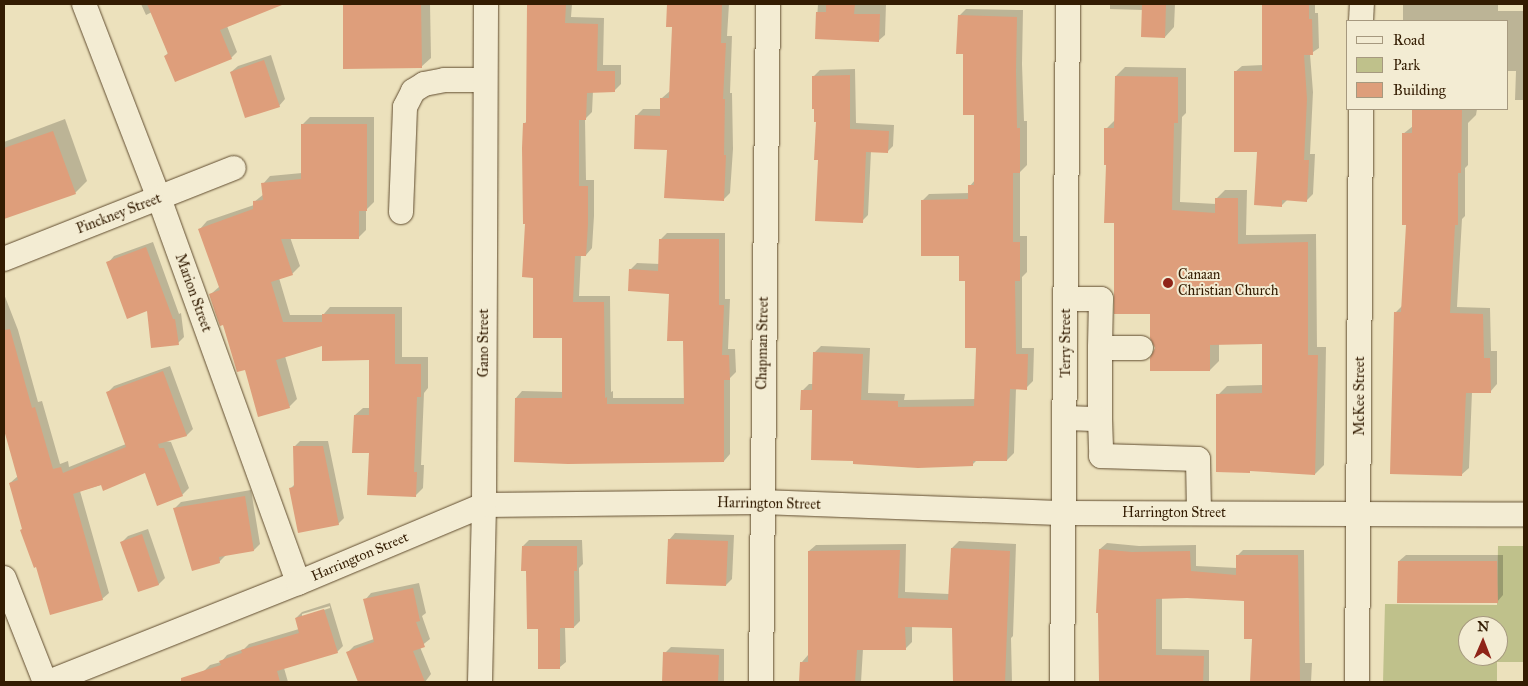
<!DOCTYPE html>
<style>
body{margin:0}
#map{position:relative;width:1528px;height:686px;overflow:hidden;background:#ece1bc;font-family:"IM FELL Great Primer",serif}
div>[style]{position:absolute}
.green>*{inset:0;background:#bfc18b}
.shadow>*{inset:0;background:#0003}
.building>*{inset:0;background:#de9e7b}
.roads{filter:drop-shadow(0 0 1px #614d30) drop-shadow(0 0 1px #614d30)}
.minor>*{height:24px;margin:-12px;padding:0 12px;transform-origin:12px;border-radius:12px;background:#f3ecd3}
.dots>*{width:14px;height:14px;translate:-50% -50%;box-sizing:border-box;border:2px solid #f3ecd3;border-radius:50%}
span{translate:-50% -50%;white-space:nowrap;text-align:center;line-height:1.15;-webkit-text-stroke:4px #f3ecd3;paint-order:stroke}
.street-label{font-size:14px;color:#331c02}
.poi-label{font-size:14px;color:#331c02}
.left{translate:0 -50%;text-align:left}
.frame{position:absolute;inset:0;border:5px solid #331c02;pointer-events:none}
.legend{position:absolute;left:1346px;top:20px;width:162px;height:90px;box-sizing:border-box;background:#f3ecd3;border:1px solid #a6997f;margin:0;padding:6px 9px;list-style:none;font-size:15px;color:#331c02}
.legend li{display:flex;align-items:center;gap:10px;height:25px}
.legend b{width:25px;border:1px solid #a6997f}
.north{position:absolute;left:1458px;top:616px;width:50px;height:50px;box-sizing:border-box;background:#f3ecd3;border:1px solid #a6997f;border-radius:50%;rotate:1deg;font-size:14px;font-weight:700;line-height:20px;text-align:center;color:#331c02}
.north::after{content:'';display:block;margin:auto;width:18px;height:22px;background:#8f2418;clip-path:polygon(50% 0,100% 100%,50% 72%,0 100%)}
</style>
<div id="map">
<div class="green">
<div style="clip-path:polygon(evenodd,1498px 546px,1524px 546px,1524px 662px,1497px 662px,1497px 682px,1383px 682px,1385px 604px,1497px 605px,1498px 546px,1468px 626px,1498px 626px,1498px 656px,1468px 656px,1468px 626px)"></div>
</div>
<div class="shadow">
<div style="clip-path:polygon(141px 4px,259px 4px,261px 8px,227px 26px,237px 52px,231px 58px,165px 56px,168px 53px,152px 12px,146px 15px)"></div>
<div style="clip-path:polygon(344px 4px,430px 4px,431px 58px,421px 67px,344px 67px)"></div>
<div style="clip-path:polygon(529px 4px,572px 4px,571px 17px,604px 18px,603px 65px,621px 65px,621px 84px,614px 91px,593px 91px,592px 112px,585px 119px,586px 180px,594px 180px,594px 216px,592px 248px,586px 255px,581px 255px,579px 296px,610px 296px,611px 392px,613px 391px,613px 398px,685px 398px,684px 340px,670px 293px,630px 270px,637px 263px,660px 264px,660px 240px,667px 233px,725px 233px,725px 299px,730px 299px,728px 349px,735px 349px,736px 372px,730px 378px,730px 454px,724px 461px,516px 398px,522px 391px,563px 392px,563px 336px,534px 277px,526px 223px,524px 124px,527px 121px)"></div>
<div style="clip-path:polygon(668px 4px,729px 4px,727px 36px,732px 36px,730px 93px,732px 93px,733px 149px,730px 193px,723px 200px,636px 116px,643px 109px,662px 109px,662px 98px,670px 91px,673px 26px,667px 26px)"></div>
<div style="clip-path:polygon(818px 4px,886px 4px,885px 35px,878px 41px,816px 38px)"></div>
<div style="clip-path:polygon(1110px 4px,1175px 4px,1174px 27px,1165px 37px,1143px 10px,1110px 9px)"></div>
<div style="clip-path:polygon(1264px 4px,1315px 4px,1315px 13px,1318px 13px,1319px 48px,1310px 54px,1313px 92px,1310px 154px,1315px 154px,1313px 194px,1307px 200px,1288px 199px,1282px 205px,1258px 151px,1235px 72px,1242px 66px,1263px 65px)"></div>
<div style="clip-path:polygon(1403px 4px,1498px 4px,1498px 11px,1524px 11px,1524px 100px,1515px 100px,1516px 71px,1507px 71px,1507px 21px,1403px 21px)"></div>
<div style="clip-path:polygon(966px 9px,1023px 10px,1022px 64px,1024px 121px,1027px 121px,1027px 165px,1020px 172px,1020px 236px,1027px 236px,1027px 272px,1022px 277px,1022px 348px,1034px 348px,1033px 381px,1026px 388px,1016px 388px,1014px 453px,1007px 460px,977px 460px,973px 464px,854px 460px,813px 409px,802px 391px,809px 384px,813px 384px,814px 353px,821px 346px,870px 348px,868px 393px,905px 394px,904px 400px,976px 399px,977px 347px,967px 280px,960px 254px,922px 201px,929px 194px,970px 193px,970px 186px,975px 180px,975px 114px,959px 16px)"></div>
<div style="clip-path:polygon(271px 55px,285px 99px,279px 106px,231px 72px,238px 66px)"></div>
<div style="clip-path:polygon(1125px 67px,1186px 68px,1186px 113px,1182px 117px,1180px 202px,1216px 204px,1216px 199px,1225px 190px,1247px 190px,1246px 235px,1316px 234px,1317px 347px,1326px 347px,1324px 465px,1315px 474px,1251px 470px,1249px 472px,1218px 395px,1227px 386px,1263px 385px,1263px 343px,1219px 343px,1219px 361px,1210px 370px,1156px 347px,1151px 313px,1116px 222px,1107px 163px,1106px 129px,1115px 120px,1116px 76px)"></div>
<div style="clip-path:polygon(855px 69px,856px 123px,894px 125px,893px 146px,887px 152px,871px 151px,868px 215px,862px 221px,819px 159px,814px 76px,820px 70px)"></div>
<div style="clip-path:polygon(1413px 109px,1477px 109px,1476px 115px,1468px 123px,1468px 165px,1465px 168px,1465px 216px,1462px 219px,1457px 307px,1490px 308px,1491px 351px,1497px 351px,1497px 384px,1490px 392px,1472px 392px,1469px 468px,1461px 475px,1396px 312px,1403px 305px,1408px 224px,1403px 134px,1413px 126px)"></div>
<div style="clip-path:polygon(310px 117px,374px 117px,374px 202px,366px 210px,366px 230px,358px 238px,290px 237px,300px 266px,292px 274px,279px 278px,290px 315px,323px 315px,330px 307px,402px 307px,402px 357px,428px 357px,428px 388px,424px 393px,421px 465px,424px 465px,423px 488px,416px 495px,371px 452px,355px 415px,363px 408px,370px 408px,370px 359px,323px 345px,285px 356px,297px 399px,289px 407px,246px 368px,211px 294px,220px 286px,200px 229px,207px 221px,254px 205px,254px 202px,264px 194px,263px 184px,270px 176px,302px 173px,302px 125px)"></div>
<div style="clip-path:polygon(65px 119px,87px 181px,75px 193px,4px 218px,4px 142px)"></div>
<div style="clip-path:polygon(153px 242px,179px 314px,181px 313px,184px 337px,178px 343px,108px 263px,114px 256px)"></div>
<div style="clip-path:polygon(4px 294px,18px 330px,38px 402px,42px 401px,60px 464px,68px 461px,69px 467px,126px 444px,107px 393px,114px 386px,170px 366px,193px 429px,187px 435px,165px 441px,171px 442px,189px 488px,182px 495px,146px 472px,80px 491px,109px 593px,102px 599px,37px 566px,10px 483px,18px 476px,4px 425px)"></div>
<div style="clip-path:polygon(300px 441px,328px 441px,344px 518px,338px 524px,290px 489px,295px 484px,294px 447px)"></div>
<div style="clip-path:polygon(251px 490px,260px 544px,254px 550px,226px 555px,219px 562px,175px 508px,181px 502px)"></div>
<div style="clip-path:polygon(148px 529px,165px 578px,159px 584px,139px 591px,122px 542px,128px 536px)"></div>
<div style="clip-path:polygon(675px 533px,734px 535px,732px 579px,726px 585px,669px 540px)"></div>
<div style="clip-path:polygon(529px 540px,582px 540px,583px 564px,579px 568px,580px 621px,574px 627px,565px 627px,566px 662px,560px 667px,539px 627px,523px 546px)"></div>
<div style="clip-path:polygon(959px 541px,1016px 544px,1013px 636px,1011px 638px,1012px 682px,954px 682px,953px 627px,912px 625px,912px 642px,905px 649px,863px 649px,861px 682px,801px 682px,802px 662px,808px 655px,809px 551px,816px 545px,906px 544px,905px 592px,949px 594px,952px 548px)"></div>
<div style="clip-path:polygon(1107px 543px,1139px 546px,1196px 545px,1196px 566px,1237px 568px,1237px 556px,1243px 550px,1304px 550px,1305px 663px,1312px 663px,1311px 682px,1251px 682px,1253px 638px,1245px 600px,1187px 597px,1162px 597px,1162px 649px,1209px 650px,1209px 682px,1101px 682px,1100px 612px,1097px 612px,1100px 549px)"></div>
<div style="clip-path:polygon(1406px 555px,1503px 555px,1503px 595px,1497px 602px,1399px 561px)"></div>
<div style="clip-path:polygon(419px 583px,426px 613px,422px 616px,430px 639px,420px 647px,431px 674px,425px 682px,359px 682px,348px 652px,354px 646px,374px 639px,365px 600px,371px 593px)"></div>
<div style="clip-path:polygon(evenodd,330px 603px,343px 646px,337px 652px,284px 668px,288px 682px,207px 682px,203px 672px,210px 665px,221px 662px,227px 655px,244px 649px,249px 644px,299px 629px,296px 618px,302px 612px,330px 603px,330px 606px,330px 608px,302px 617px,302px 614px,330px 606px)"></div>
<div style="clip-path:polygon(671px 647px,724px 649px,724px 682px,663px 682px,665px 653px)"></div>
</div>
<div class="building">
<div style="clip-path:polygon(147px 4px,282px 4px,282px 5px,220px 30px,232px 59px,175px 82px,164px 56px,168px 54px)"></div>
<div style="clip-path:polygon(343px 4px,421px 4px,422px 68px,343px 69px)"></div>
<div style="clip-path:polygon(527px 4px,566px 4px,565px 23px,598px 24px,597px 71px,615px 71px,615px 92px,587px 93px,586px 120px,579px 120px,579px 186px,588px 186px,588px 224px,586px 256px,575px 256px,573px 302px,604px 302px,605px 398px,607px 397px,607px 404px,684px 404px,683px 341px,667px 341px,669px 294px,628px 291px,629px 269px,658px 271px,659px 239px,719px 239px,719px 305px,724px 305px,722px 355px,729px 355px,730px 380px,724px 380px,724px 462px,568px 464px,514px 462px,515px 398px,562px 398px,562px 338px,533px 338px,533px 278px,522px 277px,525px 224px,523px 224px,522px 148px,523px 123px,526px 123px)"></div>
<div style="clip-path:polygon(667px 4px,722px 4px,721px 43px,726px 43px,723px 99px,725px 99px,724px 155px,726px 155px,724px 201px,664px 198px,667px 150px,634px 149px,635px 115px,660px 116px,660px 98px,669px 98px,672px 27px,666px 27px)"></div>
<div style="clip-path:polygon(826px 4px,855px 4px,854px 14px,880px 14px,879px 42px,815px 39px,816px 12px,826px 12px)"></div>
<div style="clip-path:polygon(1142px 4px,1166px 4px,1165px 38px,1141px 37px)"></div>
<div style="clip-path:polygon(1262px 4px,1309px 4px,1309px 19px,1312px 19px,1313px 55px,1304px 55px,1307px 99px,1304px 160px,1309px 160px,1307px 202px,1282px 200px,1282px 207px,1254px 205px,1257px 152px,1234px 152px,1234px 71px,1262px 71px)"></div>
<div style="clip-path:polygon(958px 15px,1017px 17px,1016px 71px,1017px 128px,1020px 128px,1020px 173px,1013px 173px,1013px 242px,1020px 242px,1020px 281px,1015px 281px,1016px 354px,1028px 354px,1027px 390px,1010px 389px,1007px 461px,973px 461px,973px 466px,918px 468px,853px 464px,853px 461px,811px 460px,812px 410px,800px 410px,801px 390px,812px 390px,813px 352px,863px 354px,861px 400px,898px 401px,898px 407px,974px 406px,976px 348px,965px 348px,965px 281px,959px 281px,959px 256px,921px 256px,921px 200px,968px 199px,968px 185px,974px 185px,974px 115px,963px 115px,963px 54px,956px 54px)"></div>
<div style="clip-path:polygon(264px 60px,280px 107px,245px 118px,230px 72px)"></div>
<div style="clip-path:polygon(850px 75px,850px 129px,889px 131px,888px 153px,866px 152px,863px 223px,815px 221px,818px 160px,814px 160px,816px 122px,814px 122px,814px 109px,812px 109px,812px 76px)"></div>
<div style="clip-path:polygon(1115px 76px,1178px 77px,1178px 123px,1174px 123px,1172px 210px,1215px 213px,1215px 198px,1238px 198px,1238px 244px,1308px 242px,1308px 355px,1318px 355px,1315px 475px,1250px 471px,1250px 473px,1216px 472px,1216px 394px,1262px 393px,1262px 344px,1210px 345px,1210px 371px,1150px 371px,1150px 358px,1155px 348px,1150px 338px,1150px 314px,1114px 314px,1114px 223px,1104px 223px,1106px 165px,1104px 165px,1104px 128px,1114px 128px)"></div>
<div style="clip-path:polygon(1412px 109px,1462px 109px,1461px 173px,1458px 173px,1458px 225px,1455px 225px,1450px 313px,1483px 314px,1484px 358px,1490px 358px,1491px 393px,1466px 393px,1462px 476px,1390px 474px,1394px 312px,1401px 312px,1406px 225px,1402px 225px,1402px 133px,1412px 133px)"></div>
<div style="clip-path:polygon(301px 124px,367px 124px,367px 211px,359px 211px,359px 239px,281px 239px,293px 275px,271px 282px,283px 322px,322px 322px,322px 314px,395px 314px,395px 364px,421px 364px,421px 397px,417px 397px,414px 472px,417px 472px,416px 497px,367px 495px,369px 453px,352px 453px,354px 415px,369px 415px,369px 360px,322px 361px,322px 346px,276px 360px,290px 408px,258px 417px,245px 370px,237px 372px,223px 325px,220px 326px,216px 315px,209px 294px,220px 290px,198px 229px,253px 209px,253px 201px,263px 200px,261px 183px,301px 179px)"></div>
<div style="clip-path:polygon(53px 131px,76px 194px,4px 219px,4px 148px)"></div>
<div style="clip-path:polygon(146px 247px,173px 319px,175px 319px,179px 345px,151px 348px,147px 311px,127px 319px,106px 262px)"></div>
<div style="clip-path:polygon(10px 329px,32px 408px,35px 407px,53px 469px,61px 467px,63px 473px,126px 447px,106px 392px,163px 371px,187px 436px,158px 444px,159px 448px,164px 448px,183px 496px,157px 506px,145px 473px,103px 491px,101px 485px,73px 494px,103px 600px,50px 615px,36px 567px,34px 568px,20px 530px,22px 529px,9px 483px,18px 480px,4px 430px,4px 330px)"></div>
<div style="clip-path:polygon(293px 446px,323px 446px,339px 525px,298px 533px,289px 488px,294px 487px)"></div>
<div style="clip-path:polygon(245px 496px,254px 551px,219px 557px,220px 563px,192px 571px,173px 508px)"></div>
<div style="clip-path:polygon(142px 534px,159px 585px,138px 592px,120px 542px)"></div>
<div style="clip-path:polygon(668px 539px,728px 541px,726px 586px,666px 584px)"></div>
<div style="clip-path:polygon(522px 546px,577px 546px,577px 571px,574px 571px,574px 628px,560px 628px,560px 669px,538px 669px,538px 629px,527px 629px,526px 571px,521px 571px)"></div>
<div style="clip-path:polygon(951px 548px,1010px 551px,1005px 682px,953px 682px,952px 628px,905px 627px,906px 650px,857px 650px,855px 682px,799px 682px,800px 662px,808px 662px,808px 551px,900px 550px,898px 598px,948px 600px)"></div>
<div style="clip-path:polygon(1099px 549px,1132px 552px,1190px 551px,1191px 571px,1236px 575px,1236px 555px,1298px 555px,1300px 682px,1250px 682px,1252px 639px,1244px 639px,1244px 601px,1187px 598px,1156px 599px,1156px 655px,1204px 656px,1203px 682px,1099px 682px,1098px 613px,1096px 613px)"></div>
<div style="clip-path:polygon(1398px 561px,1497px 561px,1498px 603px,1397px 603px)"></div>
<div style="clip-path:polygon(413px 588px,420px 621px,416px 622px,425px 647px,413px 651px,425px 682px,358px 682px,346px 652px,374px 642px,363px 599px)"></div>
<div style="clip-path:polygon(324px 609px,338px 653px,277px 671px,280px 682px,181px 682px,181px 678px,221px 665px,219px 661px,242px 653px,241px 650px,299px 633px,295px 618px)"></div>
<div style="clip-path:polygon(663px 652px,719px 655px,718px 682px,662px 682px)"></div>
</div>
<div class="roads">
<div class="minor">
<div style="left:84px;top:4px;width:208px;rotate:68.9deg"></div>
<div style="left:159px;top:198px;width:409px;rotate:70.1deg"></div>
<div style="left:1361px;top:21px;width:17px;rotate:-87deg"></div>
<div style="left:401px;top:212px;width:105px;rotate:-87.8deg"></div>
<div style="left:405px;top:107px;width:18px;rotate:-63deg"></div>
<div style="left:413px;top:91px;width:13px;rotate:-32deg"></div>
<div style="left:424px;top:84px;width:20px;rotate:-11deg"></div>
<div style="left:444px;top:80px;width:41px"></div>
<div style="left:4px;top:259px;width:247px;rotate:-21.6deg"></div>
<div style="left:1067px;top:299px;width:34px"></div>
<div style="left:1101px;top:299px;width:49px;rotate:91.2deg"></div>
<div style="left:1100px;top:348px;width:41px"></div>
<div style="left:1066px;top:418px;width:34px;rotate:2deg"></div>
<div style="left:1100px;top:419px;width:71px;rotate:-90deg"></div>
<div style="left:1100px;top:419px;width:37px;rotate:88deg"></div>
<div style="left:1101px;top:456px;width:97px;rotate:1.8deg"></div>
<div style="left:1198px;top:459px;width:54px;rotate:88.9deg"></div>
<div style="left:4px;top:578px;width:112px;rotate:68.5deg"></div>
<div style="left:49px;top:682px;width:268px;rotate:-21.7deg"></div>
<div style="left:298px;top:583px;width:202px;rotate:-22.8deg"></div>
<div style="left:484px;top:505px;width:277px;rotate:-0.6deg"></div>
<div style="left:761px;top:502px;width:304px;rotate:2.1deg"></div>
<div style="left:1065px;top:513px;width:459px;rotate:0.2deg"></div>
<div style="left:480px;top:682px;width:177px;rotate:-88.7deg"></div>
<div style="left:484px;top:505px;width:501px;rotate:-89.77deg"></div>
<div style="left:761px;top:682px;width:678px;rotate:-89.41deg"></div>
<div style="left:1062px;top:682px;width:678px;rotate:-89.49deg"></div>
<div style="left:1357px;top:682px;width:573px;rotate:-89.6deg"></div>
</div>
</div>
<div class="dots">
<div style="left:1168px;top:283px;background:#8f2418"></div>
</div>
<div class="street-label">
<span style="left:119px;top:214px;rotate:-21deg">Pinckney Street</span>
<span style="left:193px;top:293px;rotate:70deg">Marion Street</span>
<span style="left:484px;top:343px;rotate:-90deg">Gano Street</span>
<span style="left:763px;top:343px;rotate:-89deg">Chapman Street</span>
<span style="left:1066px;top:343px;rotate:-90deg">Terry Street</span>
<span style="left:1360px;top:396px;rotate:-90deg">McKee Street</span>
<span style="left:769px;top:504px;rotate:1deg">Harrington Street</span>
<span style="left:1174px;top:513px">Harrington Street</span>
<span style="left:360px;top:557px;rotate:-23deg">Harrington Street</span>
</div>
<div class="poi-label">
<span class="left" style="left:1178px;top:283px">Canaan<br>Christian Church</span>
</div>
<div class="frame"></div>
<ul class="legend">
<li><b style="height:6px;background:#f3ecd3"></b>Road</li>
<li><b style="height:14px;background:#bfc18b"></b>Park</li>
<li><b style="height:14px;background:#de9e7b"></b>Building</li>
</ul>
<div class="north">N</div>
</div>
